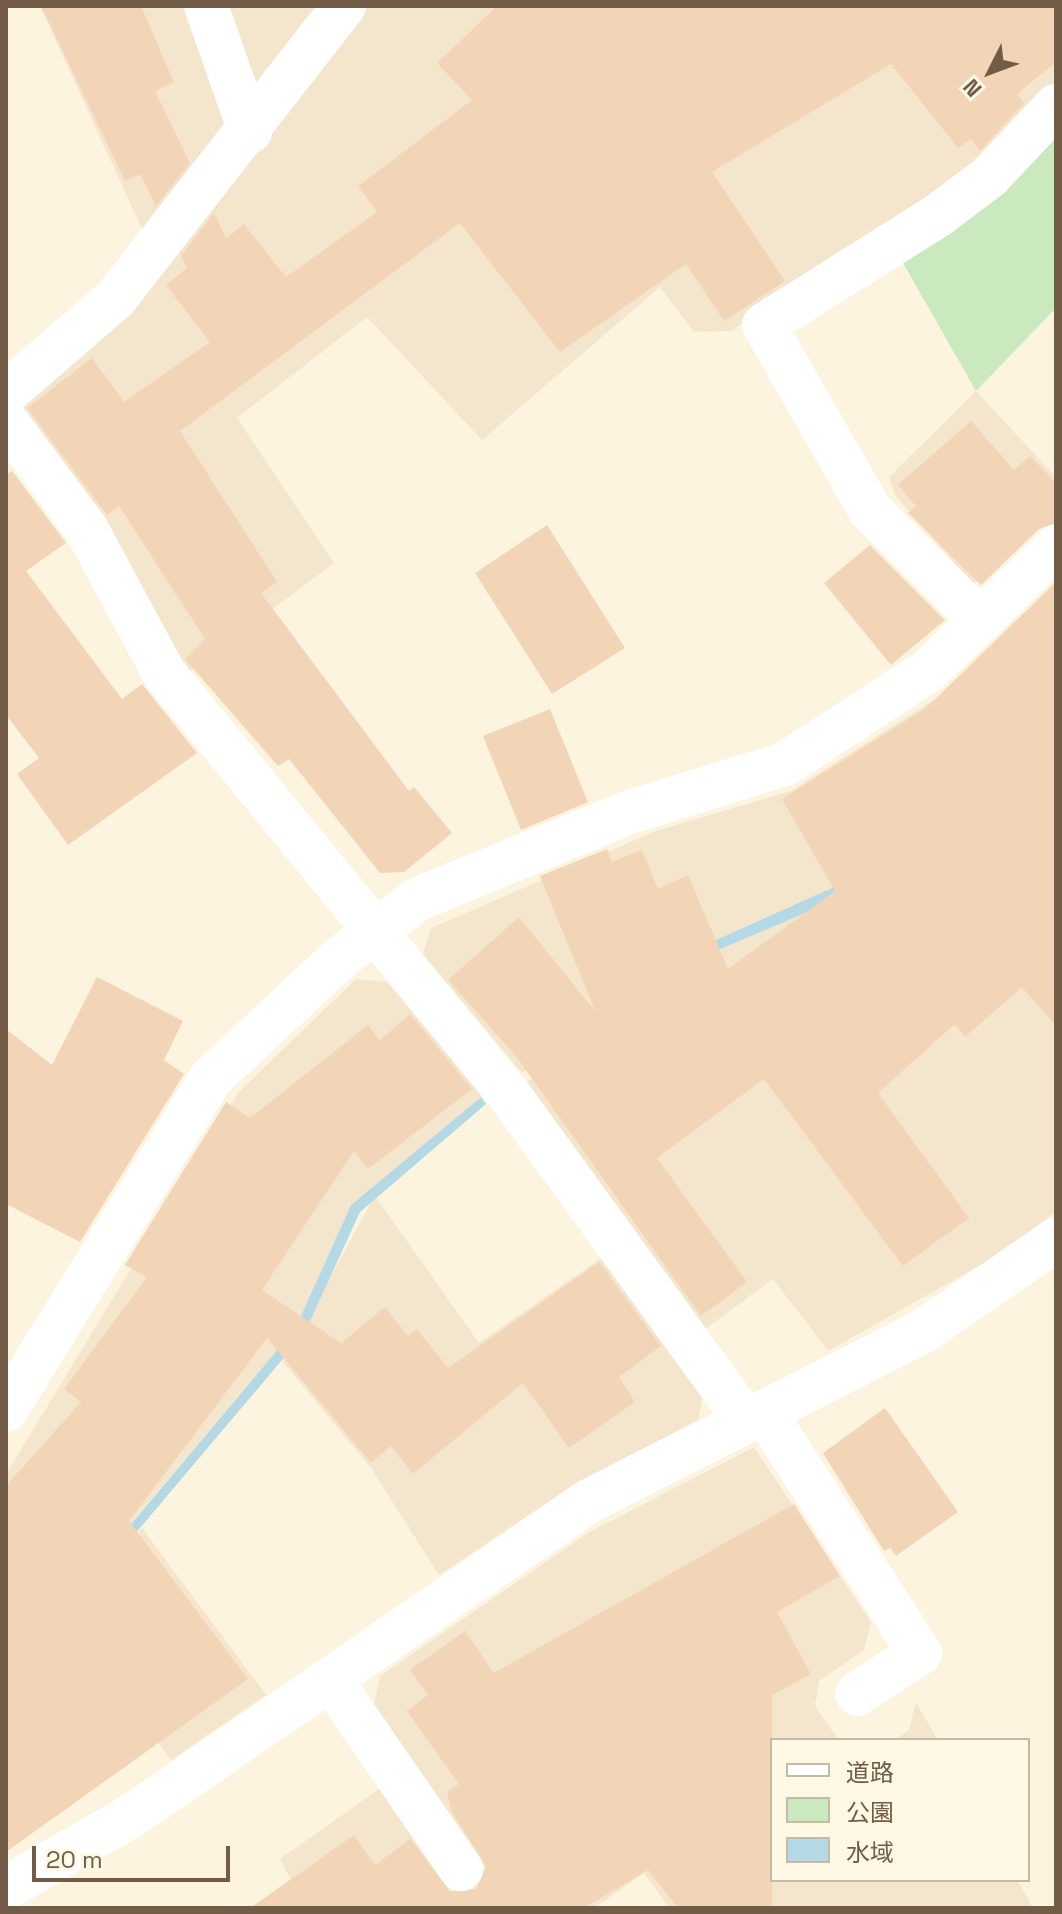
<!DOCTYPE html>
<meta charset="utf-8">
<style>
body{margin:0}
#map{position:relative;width:1062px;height:1914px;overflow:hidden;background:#fcf4df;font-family:"Space Grotesk","Noto Sans JP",sans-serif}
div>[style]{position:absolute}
.residential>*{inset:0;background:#f4e6cd}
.green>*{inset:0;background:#cbe9be}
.water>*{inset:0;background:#b4d9e5}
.building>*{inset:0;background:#f2d5b6}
.minor>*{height:44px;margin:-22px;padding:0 22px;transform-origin:22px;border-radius:22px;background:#fff}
span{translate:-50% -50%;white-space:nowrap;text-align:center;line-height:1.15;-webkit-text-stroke:7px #fff8e5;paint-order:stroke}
.frame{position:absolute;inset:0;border:8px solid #725b47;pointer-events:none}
.legend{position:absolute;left:770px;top:1738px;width:260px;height:144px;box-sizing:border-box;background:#fff8e5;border:2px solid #c7b9a6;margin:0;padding:10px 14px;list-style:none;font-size:24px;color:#725b47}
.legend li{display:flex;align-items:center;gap:16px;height:40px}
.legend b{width:40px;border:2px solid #c7b9a6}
.north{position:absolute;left:950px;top:32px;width:80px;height:80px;-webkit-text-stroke:6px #fff8e5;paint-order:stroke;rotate:228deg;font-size:22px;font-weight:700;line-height:32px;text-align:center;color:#725b47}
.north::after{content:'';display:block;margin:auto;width:28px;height:36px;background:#725b47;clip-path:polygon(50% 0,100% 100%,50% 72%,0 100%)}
.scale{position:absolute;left:32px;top:1846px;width:198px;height:36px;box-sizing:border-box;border:4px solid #725b47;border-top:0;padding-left:10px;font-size:24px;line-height:28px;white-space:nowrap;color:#725b47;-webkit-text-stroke:6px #fff8e5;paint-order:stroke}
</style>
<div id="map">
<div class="residential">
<div style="clip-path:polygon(40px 6px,187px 6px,228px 133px,147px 240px)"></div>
<div style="clip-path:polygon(223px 6px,322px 6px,259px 87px,252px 85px)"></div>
<div style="clip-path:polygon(367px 6px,1056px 6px,1056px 89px,994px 159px,731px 331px,694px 332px,660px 287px,482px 440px,367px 317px,237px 418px,334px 563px,189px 672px,20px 417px,21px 402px,133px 307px)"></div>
<div style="clip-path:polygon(976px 391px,1056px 477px,1056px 508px,973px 585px,895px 495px,889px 477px)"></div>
<div style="clip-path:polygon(943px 694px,890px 862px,669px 961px,522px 1073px,423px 954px,431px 928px,656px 831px,791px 791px)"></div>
<div style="clip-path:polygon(1056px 740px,1056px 1211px,1002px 1253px,828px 1351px,773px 1279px,701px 1332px,521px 1087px,674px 969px,817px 908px)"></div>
<div style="clip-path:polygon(356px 979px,387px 982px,483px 1095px,351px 1205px,295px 1329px,6px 1671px,6px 1474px,238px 1093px)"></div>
<div style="clip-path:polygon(375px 1196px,479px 1343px,607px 1254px,704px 1390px,698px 1420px,578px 1482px,439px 1575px,371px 1468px,283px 1362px)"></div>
<div style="clip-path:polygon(754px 1447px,871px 1622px,864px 1650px,819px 1681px,815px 1706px,839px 1740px,772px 1740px,772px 1880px,1017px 1880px,1033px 1908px,669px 1908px,644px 1873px,594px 1908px,485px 1908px,469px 1881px,486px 1869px,374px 1705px,380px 1676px,588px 1533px)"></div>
<div style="clip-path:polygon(142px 1528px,266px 1695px,171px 1760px,66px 1617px)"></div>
<div style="clip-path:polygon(916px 1702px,938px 1740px,895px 1740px,909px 1730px)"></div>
<div style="clip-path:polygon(379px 1789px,452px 1894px,306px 1908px,280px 1859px)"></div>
</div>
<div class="green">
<div style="clip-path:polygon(1056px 125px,1056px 308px,976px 391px,899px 256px)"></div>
</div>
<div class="water">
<div style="clip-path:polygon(890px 862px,817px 908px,674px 969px,532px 1078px,526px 1069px,669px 961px)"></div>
<div style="clip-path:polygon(481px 1097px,486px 1104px,360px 1212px,304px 1334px,14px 1677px,10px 1668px,295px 1329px,351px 1205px)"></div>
</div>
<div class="building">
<div style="clip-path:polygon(41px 6px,141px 6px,174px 82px,155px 91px,190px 163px,156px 206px,140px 174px,125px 181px)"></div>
<div style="clip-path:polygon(497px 6px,1056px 6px,1056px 62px,1017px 94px,1024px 103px,980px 151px,971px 139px,958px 148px,891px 64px,712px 172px,785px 281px,724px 321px,686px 264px,560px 352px,460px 223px,180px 431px,277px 582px,261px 593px,409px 791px,414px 787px,452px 833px,404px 872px,380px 873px,289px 759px,278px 766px,185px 659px,205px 639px,119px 506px,107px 515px,27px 408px,92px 358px,124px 402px,210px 342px,166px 285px,187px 268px,181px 256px,214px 213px,226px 238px,244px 224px,286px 277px,377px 212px,358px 186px,472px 100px,437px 63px)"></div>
<div style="clip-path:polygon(971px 421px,1014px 470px,1030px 456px,1056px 483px,1056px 523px,1039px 529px,981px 585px,908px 513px,916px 506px,898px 485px)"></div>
<div style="clip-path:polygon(12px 471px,66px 543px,26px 571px,122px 699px,142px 684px,197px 753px,68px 845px,17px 774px,39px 758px,6px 715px,6px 475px)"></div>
<div style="clip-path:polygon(547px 525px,625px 648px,552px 694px,475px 573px)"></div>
<div style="clip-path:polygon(870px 545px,945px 620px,891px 665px,824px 583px)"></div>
<div style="clip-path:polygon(1056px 582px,1056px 1026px,1022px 987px,965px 1037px,955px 1024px,878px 1093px,969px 1218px,903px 1266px,764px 1079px,657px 1158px,747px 1282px,701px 1316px,515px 1055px,448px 980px,519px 917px,595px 1011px,540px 876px,607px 849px,612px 862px,642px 850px,658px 889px,688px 875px,728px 969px,835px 891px,782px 799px,926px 708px)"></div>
<div style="clip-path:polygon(550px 709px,588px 802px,521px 830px,483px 736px)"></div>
<div style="clip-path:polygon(97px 977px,183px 1021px,164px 1060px,184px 1074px,80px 1242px,6px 1204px,6px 1029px,52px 1065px)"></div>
<div style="clip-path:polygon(410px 1014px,472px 1089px,368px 1169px,354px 1151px,262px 1290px,341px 1343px,385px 1307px,408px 1336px,417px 1329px,448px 1368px,599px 1262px,661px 1346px,619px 1377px,635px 1402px,569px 1448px,523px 1383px,413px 1474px,391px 1446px,371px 1463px,267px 1338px,129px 1521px,248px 1679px,6px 1852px,6px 1486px,81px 1402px,64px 1389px,147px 1277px,125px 1265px,226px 1102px,250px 1118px,368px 1025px,380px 1040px)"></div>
<div style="clip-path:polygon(885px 1408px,958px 1512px,896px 1556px,890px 1548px,884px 1551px,823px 1453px)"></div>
<div style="clip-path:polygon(794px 1504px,840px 1576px,777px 1612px,811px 1674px,772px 1695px,772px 1908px,678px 1908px,648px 1870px,584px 1908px,250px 1908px,354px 1835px,375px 1865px,410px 1839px,450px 1891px,476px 1889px,486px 1866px,451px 1810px,447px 1792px,459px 1784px,407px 1711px,428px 1695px,410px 1670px,465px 1631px,494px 1673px)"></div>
</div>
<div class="minor">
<div style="left:206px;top:6px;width:133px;rotate:70.6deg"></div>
<div style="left:6px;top:393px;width:144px;rotate:-40.8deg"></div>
<div style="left:115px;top:299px;width:372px;rotate:-52deg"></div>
<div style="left:6px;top:421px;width:136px;rotate:53.4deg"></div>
<div style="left:87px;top:530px;width:162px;rotate:61.7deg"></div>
<div style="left:164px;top:673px;width:546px;rotate:50.72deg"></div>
<div style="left:510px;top:1096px;width:402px;rotate:54deg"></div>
<div style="left:980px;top:620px;width:156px;rotate:-135deg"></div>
<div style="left:870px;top:510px;width:213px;rotate:-119.8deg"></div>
<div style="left:764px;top:325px;width:208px;rotate:-32.2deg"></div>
<div style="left:940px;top:214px;width:61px;rotate:-37.1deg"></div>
<div style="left:989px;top:177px;width:98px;rotate:-46.7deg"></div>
<div style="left:6px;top:1410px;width:390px;rotate:-58.3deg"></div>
<div style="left:211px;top:1078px;width:176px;rotate:-42.9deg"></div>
<div style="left:340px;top:958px;width:98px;rotate:-37.1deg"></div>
<div style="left:418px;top:899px;width:232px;rotate:-22.3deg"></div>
<div style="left:633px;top:811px;width:159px;rotate:-17.2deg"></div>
<div style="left:785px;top:764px;width:172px;rotate:-33.1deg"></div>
<div style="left:929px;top:670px;width:177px;rotate:-44.1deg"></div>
<div style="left:764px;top:1412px;width:287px;rotate:57.1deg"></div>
<div style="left:920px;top:1653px;width:75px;rotate:146.9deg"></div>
<div style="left:330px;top:1679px;width:231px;rotate:55.4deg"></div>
<div style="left:6px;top:1888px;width:146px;rotate:-29.9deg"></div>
<div style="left:133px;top:1815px;width:554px;rotate:-34.55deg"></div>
<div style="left:589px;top:1501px;width:373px;rotate:-26.9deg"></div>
<div style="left:922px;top:1332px;width:163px;rotate:-34.5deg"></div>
</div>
<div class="frame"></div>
<ul class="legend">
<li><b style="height:10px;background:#fff"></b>道路</li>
<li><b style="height:22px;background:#cbe9be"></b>公園</li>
<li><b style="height:22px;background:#b4d9e5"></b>水域</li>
</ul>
<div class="north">N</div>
<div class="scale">20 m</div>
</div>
